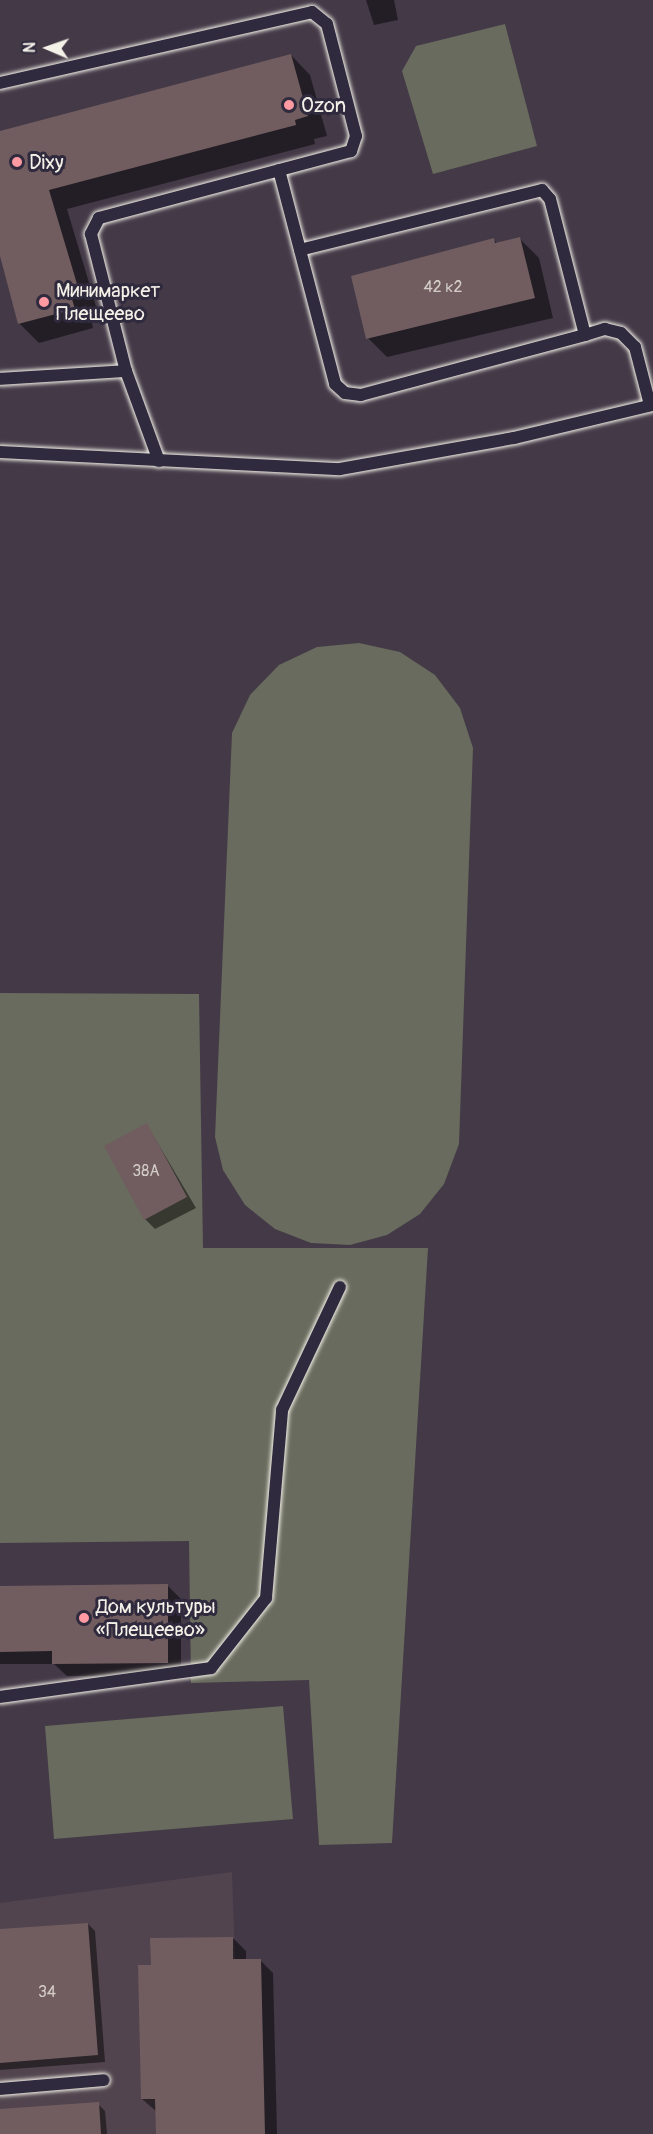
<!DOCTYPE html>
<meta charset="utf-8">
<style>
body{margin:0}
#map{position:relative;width:653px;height:2134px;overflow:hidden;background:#433947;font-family:Pangolin,sans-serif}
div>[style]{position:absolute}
.built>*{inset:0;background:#51444e}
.green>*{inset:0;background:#686b5d}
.shadow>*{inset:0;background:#0007}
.building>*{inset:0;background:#715d5f}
.roads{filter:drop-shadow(0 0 2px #f4f1e8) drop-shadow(0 0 2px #f4f1e8)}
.service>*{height:12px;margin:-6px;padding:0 6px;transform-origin:6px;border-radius:6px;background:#2f2a3d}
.dots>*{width:16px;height:16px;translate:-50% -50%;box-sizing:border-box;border:3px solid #2f2a3d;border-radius:50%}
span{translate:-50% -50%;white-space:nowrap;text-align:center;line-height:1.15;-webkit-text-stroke:6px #2f2a3d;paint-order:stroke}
.number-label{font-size:16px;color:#d3ccc6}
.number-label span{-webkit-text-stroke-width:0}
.poi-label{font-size:20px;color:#f4f1e8}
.left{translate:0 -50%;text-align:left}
.north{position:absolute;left:18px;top:18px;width:60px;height:60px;-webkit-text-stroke:4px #2f2a3d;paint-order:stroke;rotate:272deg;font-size:16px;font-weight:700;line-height:24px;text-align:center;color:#f4f1e8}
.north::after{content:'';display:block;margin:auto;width:21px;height:27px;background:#f4f1e8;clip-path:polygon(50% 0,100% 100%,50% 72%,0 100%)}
</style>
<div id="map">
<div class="built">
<div style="clip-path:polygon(232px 1872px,241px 2134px,0 2134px,0 1903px)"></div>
</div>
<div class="green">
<div style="clip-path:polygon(505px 24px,537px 146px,433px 174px,402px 71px,416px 46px)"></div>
<div style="clip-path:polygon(359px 643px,400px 652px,435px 675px,460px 708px,473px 748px,459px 1144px,444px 1184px,420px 1214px,387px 1235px,350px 1245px,311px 1243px,275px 1229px,245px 1205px,223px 1170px,215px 1137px,232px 733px,250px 695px,279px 665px,317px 647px)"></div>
<div style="clip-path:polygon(0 993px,199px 994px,203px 1248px,428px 1248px,392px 1843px,319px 1845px,309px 1680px,191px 1683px,189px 1541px,0 1543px)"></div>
<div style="clip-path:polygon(283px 1706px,293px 1819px,54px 1839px,45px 1726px)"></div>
</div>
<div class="shadow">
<div style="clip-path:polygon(366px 0,394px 0,398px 20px,374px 25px)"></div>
<div style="clip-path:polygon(291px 55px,310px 75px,327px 136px,314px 139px,315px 144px,67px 209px,98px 313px,90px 315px,93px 328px,39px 343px,19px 323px,0 250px,0 132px)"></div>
<div style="clip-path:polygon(520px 239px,539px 258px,553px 318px,387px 357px,368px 338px,494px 240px,498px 244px)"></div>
<div style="clip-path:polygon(147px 1125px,196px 1208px,155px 1229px,145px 1219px)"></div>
<div style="clip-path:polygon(168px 1586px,181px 1599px,181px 1676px,67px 1676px,54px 1664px,0 1664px,0 1588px)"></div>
<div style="clip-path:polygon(88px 1924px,95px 1931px,105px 2062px,0 2070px,0 1931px)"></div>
<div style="clip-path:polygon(233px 1938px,246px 1951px,246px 1961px,260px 1960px,273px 1973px,277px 2134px,157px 2134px,157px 2112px,142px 2099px,152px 1966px)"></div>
<div style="clip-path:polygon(98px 2104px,105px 2111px,107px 2134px,0 2134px,0 2111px)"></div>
</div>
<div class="building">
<div style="clip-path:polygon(291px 54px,308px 116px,295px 120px,296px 125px,49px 190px,80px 294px,71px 296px,75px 309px,18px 324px,0 256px,0 131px)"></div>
<div style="clip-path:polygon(520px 237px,535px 298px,366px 339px,351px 276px,494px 238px,495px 243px)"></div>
<div style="clip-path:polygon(147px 1123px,187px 1197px,144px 1220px,104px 1146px)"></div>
<div style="clip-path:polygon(168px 1584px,168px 1663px,52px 1664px,52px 1651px,0 1652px,0 1586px)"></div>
<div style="clip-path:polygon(88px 1923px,98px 2055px,0 2063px,0 1929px)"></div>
<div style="clip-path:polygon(233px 1937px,233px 1959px,261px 1959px,265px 2134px,156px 2134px,155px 2099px,141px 2099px,138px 1965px,151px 1965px,150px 1938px)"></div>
<div style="clip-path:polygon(99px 2102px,101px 2134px,0 2134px,0 2109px)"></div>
</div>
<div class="roads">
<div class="service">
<div style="left:0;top:83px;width:320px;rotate:-12.8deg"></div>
<div style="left:312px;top:12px;width:19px;rotate:39deg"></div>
<div style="left:327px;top:24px;width:116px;rotate:75.5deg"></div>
<div style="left:356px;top:136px;width:16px;rotate:108deg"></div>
<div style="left:351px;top:151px;width:261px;rotate:165.1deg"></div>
<div style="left:99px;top:218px;width:18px;rotate:117deg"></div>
<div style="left:91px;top:234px;width:141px;rotate:75.7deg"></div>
<div style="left:126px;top:371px;width:126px;rotate:176.4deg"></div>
<div style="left:279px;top:170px;width:221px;rotate:75.3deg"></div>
<div style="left:335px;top:384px;width:13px;rotate:42deg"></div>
<div style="left:345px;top:393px;width:16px;rotate:7deg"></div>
<div style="left:361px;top:395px;width:232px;rotate:-15deg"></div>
<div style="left:585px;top:335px;width:140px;rotate:-104.4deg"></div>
<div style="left:550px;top:199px;width:12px;rotate:-132deg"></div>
<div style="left:542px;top:190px;width:249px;rotate:166.1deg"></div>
<div style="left:585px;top:335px;width:21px;rotate:-17deg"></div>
<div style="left:605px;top:329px;width:16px;rotate:14deg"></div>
<div style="left:621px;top:333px;width:20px;rotate:45deg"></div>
<div style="left:635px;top:347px;width:60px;rotate:75.5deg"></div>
<div style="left:126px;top:371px;width:96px;rotate:69.9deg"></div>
<div style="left:0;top:452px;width:340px;rotate:2.9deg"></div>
<div style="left:340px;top:469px;width:177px;rotate:-10.1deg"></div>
<div style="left:514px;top:438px;width:143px;rotate:-13.4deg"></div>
<div style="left:0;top:1697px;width:213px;rotate:-7.8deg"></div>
<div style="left:211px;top:1668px;width:89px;rotate:-51.8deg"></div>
<div style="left:266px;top:1598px;width:189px;rotate:-85.1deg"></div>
<div style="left:282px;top:1410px;width:136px;rotate:-64.8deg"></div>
<div style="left:0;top:2089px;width:104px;rotate:-4.9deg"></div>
</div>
</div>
<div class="dots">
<div style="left:289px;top:105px;background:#ff9aa2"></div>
<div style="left:17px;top:162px;background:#ff9aa2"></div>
<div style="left:44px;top:302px;background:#ff9aa2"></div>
<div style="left:84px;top:1618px;background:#ff9aa2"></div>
</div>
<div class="number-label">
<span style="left:443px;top:287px">42 к2</span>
<span style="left:146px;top:1171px">38А</span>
<span style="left:47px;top:1992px">34</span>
</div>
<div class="poi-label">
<span class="left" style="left:301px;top:105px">Ozon</span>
<span class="left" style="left:29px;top:162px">Dixy</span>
<span class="left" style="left:56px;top:302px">Минимаркет<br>Плещеево</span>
<span class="left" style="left:96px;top:1618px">Дом культуры<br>«Плещеево»</span>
</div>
<div class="north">N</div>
</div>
